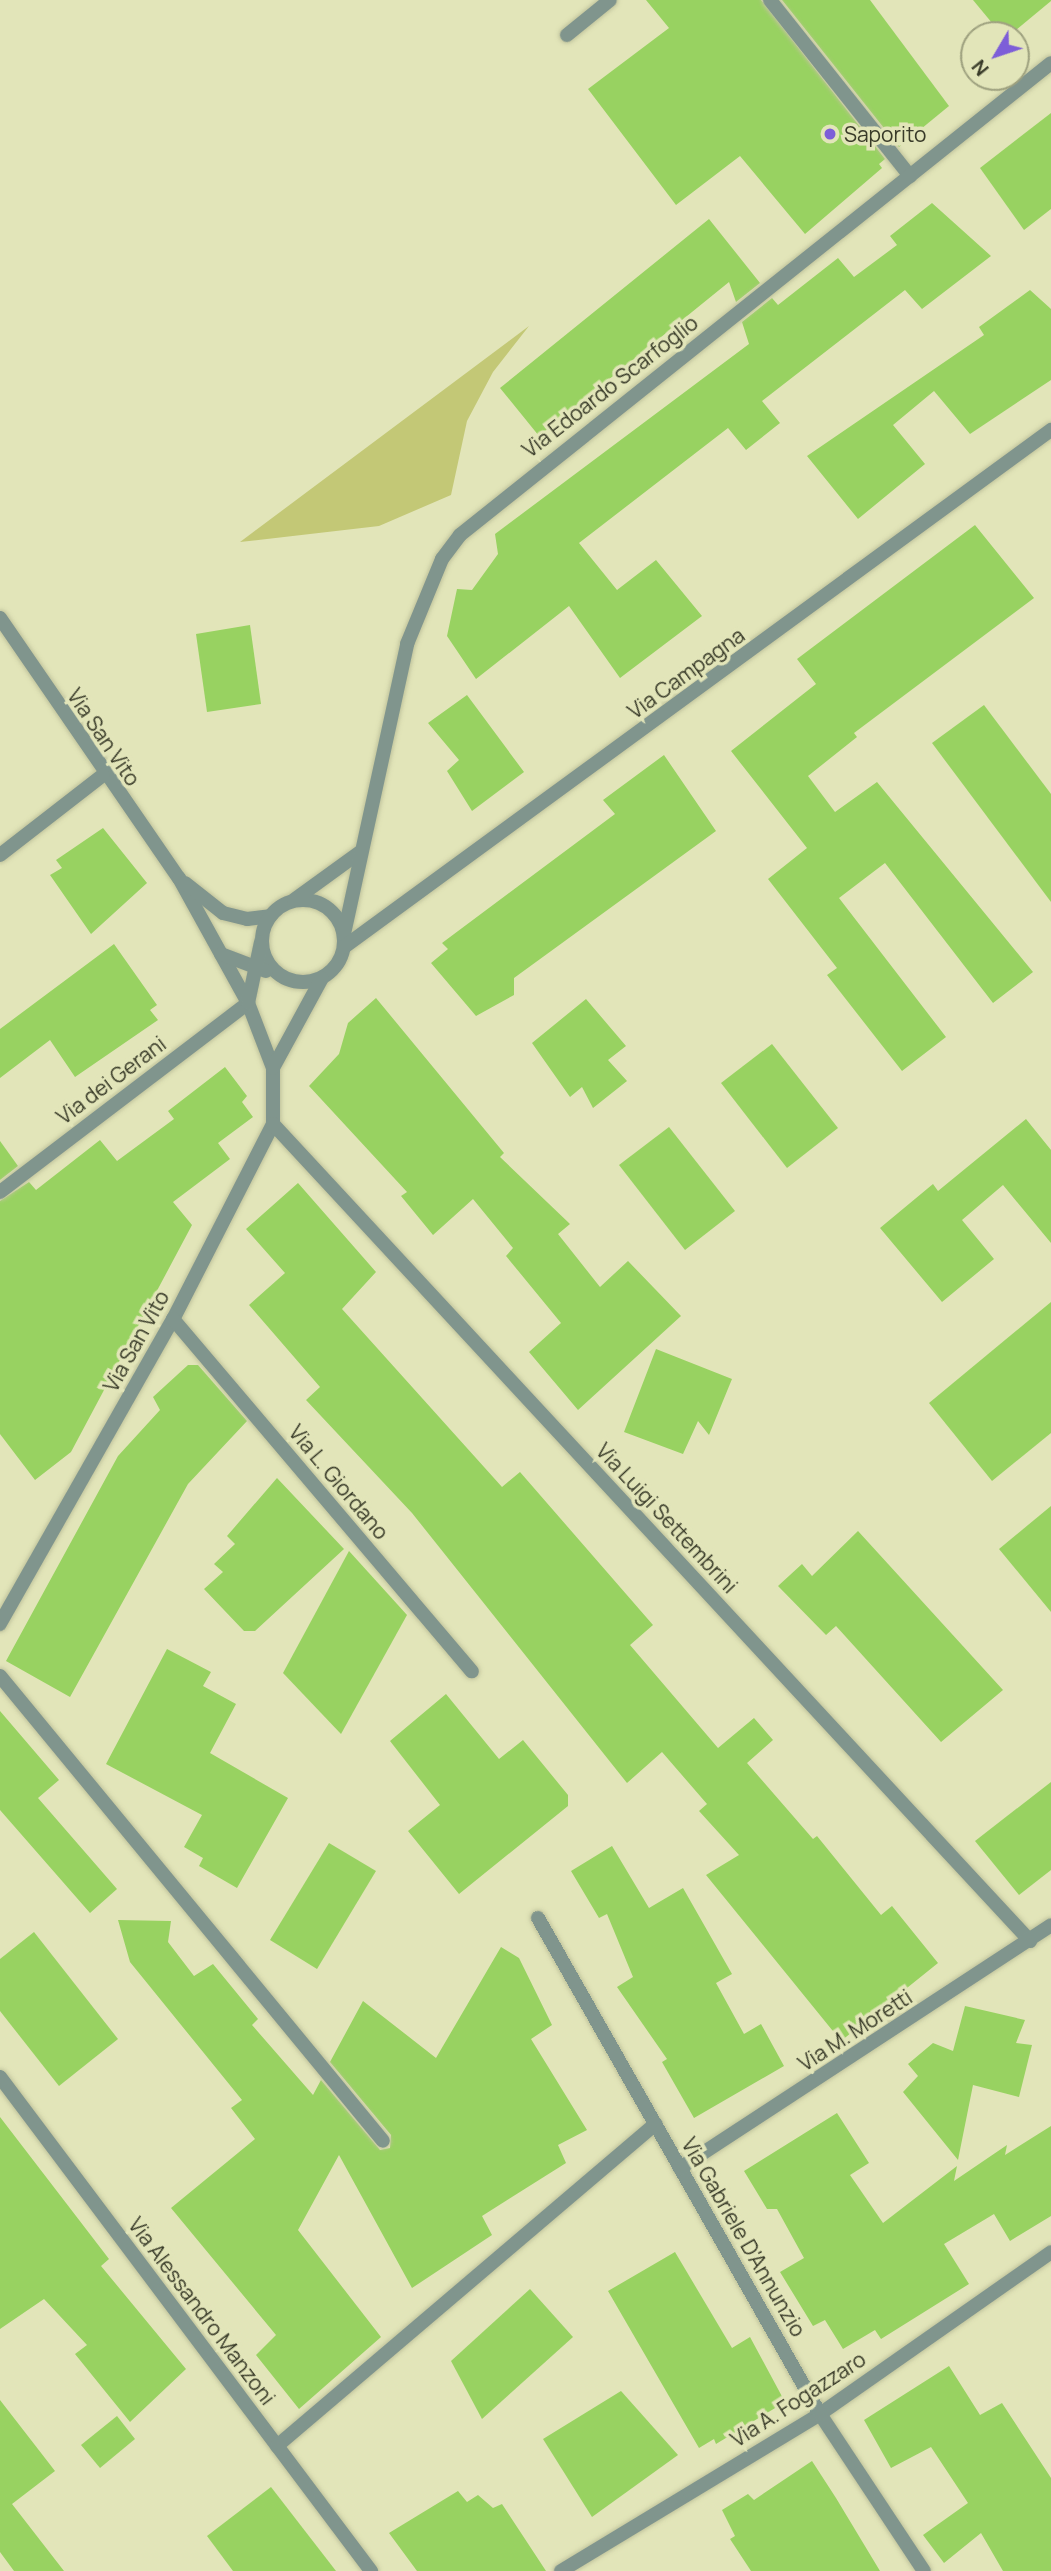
<!DOCTYPE html>
<style>
body{margin:0}
#map{position:relative;width:1051px;height:2571px;overflow:hidden;background:#e2e5b9;font-family:Manrope,sans-serif}
div>[style]{position:absolute}
.green>*{inset:0;background:#c3c876}
.building>*{inset:0;background:#98d261}
.roads{filter:drop-shadow(0 0 2px #c0c39c) drop-shadow(0 0 2px #c0c39c)}
.minor>*{height:14px;margin:-7px;padding:0 7px;transform-origin:7px;border-radius:7px;background:#80958d}
.minor>.ring{margin:-7px;padding:0;box-sizing:content-box;background:none;border:14px solid #80958d;border-radius:50%}
.dots>*{width:19px;height:19px;translate:-50% -50%;box-sizing:border-box;border:4px solid #e2e5b9;border-radius:50%}
span{translate:-50% -50%;white-space:nowrap;text-align:center;line-height:1.15;-webkit-text-stroke:7px #e2e5b9;paint-order:stroke}
.poi-label{font-size:21px;color:#383a28}
.left{translate:0 -50%;text-align:left}
.street-label{font-size:21px;color:#383a28}
.north{position:absolute;left:960px;top:21px;width:70px;height:70px;box-sizing:border-box;background:#e2e5b9;border:2px solid #9ea17f;border-radius:50%;rotate:231deg;font-size:19px;font-weight:700;line-height:28px;text-align:center;color:#383a28}
.north::after{content:'';display:block;margin:auto;width:24px;height:32px;background:#7d5ed8;clip-path:polygon(50% 0,100% 100%,50% 72%,0 100%)}
</style>
<div id="map">
<div class="green">
<div style="clip-path:polygon(529px 326px,493px 372px,467px 421px,451px 495px,379px 526px,240px 542px)"></div>
</div>
<div class="building">
<div style="clip-path:polygon(646px 0,761px 0,885px 159px,879px 164px,882px 168px,805px 234px,740px 156px,676px 205px,588px 89px,669px 28px)"></div>
<div style="clip-path:polygon(782px 0,870px 0,949px 106px,899px 147px)"></div>
<div style="clip-path:polygon(973px 0,1051px 0,1051px 1px,1010px 35px,1002px 35px)"></div>
<div style="clip-path:polygon(1051px 113px,1051px 209px,1024px 230px,980px 168px)"></div>
<div style="clip-path:polygon(932px 203px,991px 256px,922px 309px,905px 290px,762px 401px,780px 423px,746px 450px,728px 428px,579px 543px,617px 590px,656px 560px,702px 616px,620px 678px,569px 606px,476px 679px,447px 636px,457px 589px,472px 590px,498px 554px,495px 534px,749px 344px,742px 322px,772px 298px,778px 305px,838px 258px,854px 277px,897px 245px,890px 236px)"></div>
<div style="clip-path:polygon(709px 219px,760px 283px,736px 302px,729px 282px,539px 436px,500px 388px)"></div>
<div style="clip-path:polygon(1030px 290px,1051px 309px,1051px 380px,970px 434px,934px 391px,893px 425px,925px 464px,858px 519px,807px 456px,984px 335px,979px 327px)"></div>
<div style="clip-path:polygon(975px 525px,1034px 598px,854px 733px,857px 737px,808px 776px,835px 812px,877px 782px,1033px 972px,993px 1003px,885px 863px,839px 898px,946px 1037px,902px 1071px,827px 975px,837px 968px,768px 879px,807px 848px,731px 751px,816px 684px,797px 659px)"></div>
<div style="clip-path:polygon(250px 625px,261px 704px,207px 712px,196px 634px)"></div>
<div style="clip-path:polygon(467px 695px,524px 772px,472px 811px,447px 771px,459px 760px,428px 723px)"></div>
<div style="clip-path:polygon(984px 705px,1051px 794px,1051px 902px,932px 743px)"></div>
<div style="clip-path:polygon(664px 755px,716px 831px,514px 978px,514px 995px,476px 1016px,431px 963px,448px 949px,442px 943px,615px 814px,603px 800px)"></div>
<div style="clip-path:polygon(103px 828px,147px 883px,91px 934px,50px 875px,62px 868px,56px 860px)"></div>
<div style="clip-path:polygon(114px 944px,157px 1005px,150px 1010px,158px 1020px,75px 1077px,50px 1040px,0 1078px,0 1029px)"></div>
<div style="clip-path:polygon(376px 998px,504px 1153px,500px 1157px,570px 1224px,558px 1234px,600px 1287px,628px 1261px,681px 1316px,578px 1410px,529px 1352px,561px 1323px,506px 1256px,513px 1248px,473px 1199px,433px 1235px,401px 1196px,407px 1192px,309px 1086px,339px 1054px,348px 1023px)"></div>
<div style="clip-path:polygon(586px 999px,626px 1046px,608px 1060px,627px 1081px,593px 1108px,582px 1087px,570px 1097px,532px 1043px)"></div>
<div style="clip-path:polygon(772px 1044px,838px 1128px,787px 1168px,721px 1083px)"></div>
<div style="clip-path:polygon(225px 1067px,247px 1096px,242px 1102px,253px 1117px,218px 1143px,230px 1159px,173px 1202px,192px 1225px,71px 1452px,35px 1480px,0 1434px,0 1201px,29px 1182px,36px 1190px,100px 1140px,117px 1161px,174px 1119px,168px 1111px)"></div>
<div style="clip-path:polygon(1026px 1119px,1051px 1150px,1051px 1243px,1003px 1185px,962px 1220px,994px 1259px,942px 1302px,880px 1228px,933px 1184px,938px 1191px)"></div>
<div style="clip-path:polygon(669px 1127px,735px 1211px,685px 1250px,619px 1165px)"></div>
<div style="clip-path:polygon(0 1141px,18px 1166px,0 1180px)"></div>
<div style="clip-path:polygon(298px 1183px,376px 1272px,342px 1309px,502px 1487px,520px 1472px,653px 1625px,630px 1645px,718px 1748px,754px 1718px,773px 1740px,747px 1763px,813px 1839px,817px 1836px,881px 1915px,892px 1906px,938px 1963px,841px 2041px,706px 1875px,739px 1855px,699px 1811px,707px 1804px,662px 1752px,627px 1783px,412px 1513px,306px 1400px,320px 1387px,249px 1305px,285px 1273px,246px 1229px)"></div>
<div style="clip-path:polygon(1051px 1302px,1051px 1433px,992px 1481px,929px 1403px)"></div>
<div style="clip-path:polygon(656px 1349px,732px 1379px,709px 1435px,698px 1421px,683px 1454px,624px 1432px)"></div>
<div style="clip-path:polygon(188px 1365px,198px 1365px,247px 1421px,188px 1484px,70px 1697px,6px 1661px,118px 1456px,160px 1410px,153px 1397px)"></div>
<div style="clip-path:polygon(277px 1478px,344px 1549px,255px 1631px,244px 1631px,204px 1589px,223px 1572px,214px 1564px,235px 1544px,227px 1536px)"></div>
<div style="clip-path:polygon(1051px 1506px,1051px 1612px,999px 1549px)"></div>
<div style="clip-path:polygon(858px 1531px,1003px 1690px,941px 1742px,836px 1626px,826px 1635px,778px 1586px,802px 1564px,812px 1576px)"></div>
<div style="clip-path:polygon(349px 1551px,407px 1615px,341px 1734px,283px 1673px)"></div>
<div style="clip-path:polygon(167px 1649px,211px 1672px,203px 1686px,236px 1704px,210px 1753px,288px 1798px,237px 1888px,199px 1866px,203px 1858px,184px 1847px,202px 1815px,106px 1764px)"></div>
<div style="clip-path:polygon(446px 1694px,499px 1759px,523px 1740px,568px 1795px,568px 1806px,459px 1894px,408px 1831px,440px 1805px,390px 1741px)"></div>
<div style="clip-path:polygon(0 1711px,59px 1780px,38px 1798px,117px 1889px,90px 1913px,0 1810px)"></div>
<div style="clip-path:polygon(1051px 1782px,1051px 1870px,1019px 1895px,975px 1841px)"></div>
<div style="clip-path:polygon(329px 1843px,376px 1871px,317px 1969px,270px 1940px)"></div>
<div style="clip-path:polygon(612px 1846px,649px 1908px,683px 1888px,732px 1974px,716px 1983px,744px 2034px,761px 2024px,784px 2066px,694px 2118px,662px 2062px,667px 2059px,617px 1987px,633px 1977px,607px 1914px,599px 1918px,571px 1871px)"></div>
<div style="clip-path:polygon(118px 1920px,171px 1921px,168px 1942px,194px 1976px,213px 1964px,258px 2019px,252px 2025px,313px 2095px,321px 2080px,380px 2150px,390px 2148px,391px 2135px,330px 2062px,363px 2001px,436px 2058px,501px 1947px,519px 1958px,552px 2025px,531px 2039px,587px 2130px,558px 2145px,566px 2163px,482px 2216px,492px 2235px,412px 2288px,339px 2155px,298px 2230px,381px 2337px,299px 2409px,256px 2355px,276px 2335px,171px 2208px,255px 2139px,231px 2108px,242px 2100px,130px 1962px)"></div>
<div style="clip-path:polygon(34px 1932px,118px 2039px,59px 2086px,0 2011px,0 1959px)"></div>
<div style="clip-path:polygon(965px 2006px,1025px 2020px,1016px 2043px,1032px 2045px,1019px 2097px,973px 2085px,958px 2160px,903px 2092px,918px 2076px,908px 2064px,933px 2043px,953px 2051px)"></div>
<div style="clip-path:polygon(837px 2113px,869px 2163px,850px 2175px,883px 2223px,957px 2166px,954px 2181px,1007px 2145px,1005px 2155px,1051px 2126px,1051px 2216px,1010px 2241px,994px 2214px,944px 2244px,969px 2284px,881px 2339px,875px 2330px,843px 2349px,825px 2320px,813px 2326px,780px 2272px,804px 2258px,777px 2209px,767px 2209px,744px 2171px)"></div>
<div style="clip-path:polygon(0 2117px,109px 2259px,101px 2266px,186px 2369px,130px 2422px,75px 2354px,87px 2345px,44px 2299px,0 2329px)"></div>
<div style="clip-path:polygon(675px 2252px,732px 2348px,750px 2337px,785px 2402px,716px 2444px,714px 2439px,699px 2448px,608px 2291px)"></div>
<div style="clip-path:polygon(530px 2289px,573px 2337px,482px 2419px,451px 2361px)"></div>
<div style="clip-path:polygon(949px 2366px,980px 2415px,1002px 2403px,1051px 2478px,1051px 2571px,1003px 2571px,981px 2533px,944px 2563px,923px 2535px,968px 2503px,931px 2447px,891px 2468px,864px 2420px)"></div>
<div style="clip-path:polygon(621px 2391px,678px 2455px,592px 2517px,543px 2439px)"></div>
<div style="clip-path:polygon(0 2400px,55px 2471px,12px 2504px,64px 2571px,14px 2571px,0 2552px)"></div>
<div style="clip-path:polygon(117px 2416px,135px 2439px,100px 2468px,81px 2445px)"></div>
<div style="clip-path:polygon(812px 2461px,836px 2498px,880px 2571px,751px 2571px,730px 2539px,735px 2536px,722px 2510px,748px 2494px,754px 2500px)"></div>
<div style="clip-path:polygon(271px 2487px,336px 2571px,233px 2571px,207px 2536px)"></div>
<div style="clip-path:polygon(458px 2491px,467px 2502px,478px 2495px,493px 2508px,502px 2504px,546px 2571px,417px 2571px,389px 2533px)"></div>
</div>
<div class="roads">
<div class="minor">
<div style="left:770px;top:0;width:225px;rotate:51.5deg"></div>
<div style="left:567px;top:35px;width:55px;rotate:-39.1deg"></div>
<div style="left:0;top:618px;width:316px;rotate:55.5deg"></div>
<div style="left:179px;top:878px;width:143px;rotate:61.1deg"></div>
<div style="left:248px;top:1003px;width:70px;rotate:69deg"></div>
<div style="left:273px;top:1068px;width:56px;rotate:90deg"></div>
<div style="left:273px;top:1124px;width:219px;rotate:117.1deg"></div>
<div style="left:173px;top:1319px;width:351px;rotate:119.6deg"></div>
<div style="left:0;top:855px;width:130px;rotate:-37.8deg"></div>
<div style="left:185px;top:883px;width:48px;rotate:38.3deg"></div>
<div style="left:223px;top:913px;width:25px;rotate:14deg"></div>
<div style="left:247px;top:919px;width:23px;rotate:-7deg"></div>
<div class="ring" style="left:262px;top:900px;width:68px;height:68px"></div>
<div style="left:294px;top:900px;width:82px;rotate:-36deg"></div>
<div style="left:344px;top:934px;width:297px;rotate:-77.7deg"></div>
<div style="left:407px;top:644px;width:92px;rotate:-67.6deg"></div>
<div style="left:442px;top:559px;width:30px;rotate:-53deg"></div>
<div style="left:460px;top:535px;width:756px;rotate:-38.61deg"></div>
<div style="left:344px;top:947px;width:876px;rotate:-36.18deg"></div>
<div style="left:221px;top:954px;width:48px;rotate:20.7deg"></div>
<div style="left:273px;top:1068px;width:102px;rotate:-61.4deg"></div>
<div style="left:273px;top:1124px;width:1114px;rotate:47.18deg"></div>
<div style="left:0;top:1192px;width:312px;rotate:-37.3deg"></div>
<div style="left:248px;top:1003px;width:62px;rotate:-78deg"></div>
<div style="left:173px;top:1319px;width:462px;rotate:49.7deg"></div>
<div style="left:0;top:1676px;width:602px;rotate:50.52deg"></div>
<div style="left:538px;top:1918px;width:571px;rotate:60.38deg"></div>
<div style="left:820px;top:2414px;width:188px;rotate:56.5deg"></div>
<div style="left:0;top:2077px;width:618px;rotate:53.09deg"></div>
<div style="left:680px;top:2168px;width:443px;rotate:-33.2deg"></div>
<div style="left:277px;top:2446px;width:497px;rotate:-40.4deg"></div>
<div style="left:561px;top:2571px;width:303px;rotate:-31.2deg"></div>
<div style="left:820px;top:2414px;width:282px;rotate:-35deg"></div>
</div>
</div>
<div class="dots">
<div style="left:830px;top:134px;background:#7d5ed8"></div>
</div>
<div class="poi-label">
<span class="left" style="left:844px;top:134px">Saporito</span>
</div>
<div class="street-label">
<span style="left:610px;top:386px;rotate:-38deg">Via Edoardo Scarfoglio</span>
<span style="left:686px;top:673px;rotate:-36deg">Via Campagna</span>
<span style="left:104px;top:737px;rotate:56deg">Via San Vito</span>
<span style="left:111px;top:1080px;rotate:-37deg">Via dei Gerani</span>
<span style="left:136px;top:1341px;rotate:-61deg">Via San Vito</span>
<span style="left:339px;top:1482px;rotate:50deg">Via L. Giordano</span>
<span style="left:667px;top:1518px;rotate:47deg">Via Luigi Settembrini</span>
<span style="left:855px;top:2030px;rotate:-33deg">Via M. Moretti</span>
<span style="left:744px;top:2237px;rotate:60deg">Via Gabriele D'Annunzio</span>
<span style="left:202px;top:2311px;rotate:53deg">Via Alessandro Manzoni</span>
<span style="left:798px;top:2399px;rotate:-33deg">Via A. Fogazzaro</span>
</div>
<div class="north">N</div>
</div>
